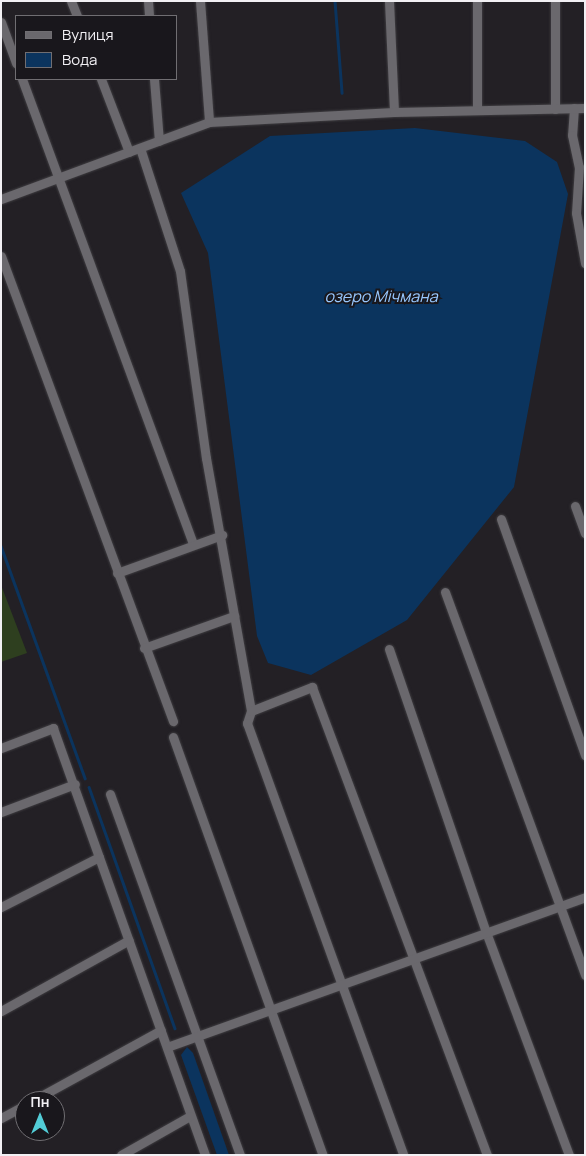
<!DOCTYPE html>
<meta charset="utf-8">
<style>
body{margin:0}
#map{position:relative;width:586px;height:1156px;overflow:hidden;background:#232025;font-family:Manrope,sans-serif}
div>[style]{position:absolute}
.green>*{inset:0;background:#2e3f1f}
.water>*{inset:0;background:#0b345e}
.stream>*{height:2.5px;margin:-1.25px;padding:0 1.25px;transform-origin:1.25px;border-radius:1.25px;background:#0b345e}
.roads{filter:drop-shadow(0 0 1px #3f3d41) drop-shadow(0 0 1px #3f3d41)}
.street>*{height:9px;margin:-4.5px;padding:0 4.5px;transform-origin:4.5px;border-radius:4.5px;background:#6a686d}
span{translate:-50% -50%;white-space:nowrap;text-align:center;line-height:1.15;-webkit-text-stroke:4px #19171c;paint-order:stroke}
.water-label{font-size:16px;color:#98c8ff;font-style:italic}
.frame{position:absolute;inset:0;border:2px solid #f2f0f4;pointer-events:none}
.legend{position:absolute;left:15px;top:15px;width:162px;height:65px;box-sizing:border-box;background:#19171c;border:1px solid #706e72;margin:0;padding:6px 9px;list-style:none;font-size:15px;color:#f2f0f4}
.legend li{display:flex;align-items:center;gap:10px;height:25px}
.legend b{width:25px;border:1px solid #706e72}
.north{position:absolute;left:15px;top:1091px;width:50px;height:50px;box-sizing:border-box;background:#19171c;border:1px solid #706e72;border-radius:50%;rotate:0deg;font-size:14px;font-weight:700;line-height:20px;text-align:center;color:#f2f0f4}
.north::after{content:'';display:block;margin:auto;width:18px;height:22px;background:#52ccd6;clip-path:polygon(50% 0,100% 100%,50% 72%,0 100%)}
</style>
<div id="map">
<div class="green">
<div style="clip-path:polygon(1px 585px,27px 653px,1px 662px)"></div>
</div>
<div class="water">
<div style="clip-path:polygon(415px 128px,525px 141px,557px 162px,568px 194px,514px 487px,407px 620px,311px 675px,268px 663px,257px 636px,208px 253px,181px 193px,270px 136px)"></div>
<div style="clip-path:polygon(187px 1047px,193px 1053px,229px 1155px,217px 1155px,181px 1055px)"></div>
</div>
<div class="stream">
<div style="left:335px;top:1px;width:92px;rotate:85.6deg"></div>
<div style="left:1px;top:546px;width:247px;rotate:70.1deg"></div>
<div style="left:89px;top:787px;width:256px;rotate:70.4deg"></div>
</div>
<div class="roads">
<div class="street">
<div style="left:71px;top:1px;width:16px;rotate:68deg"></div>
<div style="left:148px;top:1px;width:15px;rotate:86deg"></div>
<div style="left:200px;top:1px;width:121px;rotate:85.7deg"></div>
<div style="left:389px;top:1px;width:111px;rotate:87.4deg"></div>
<div style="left:477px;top:1px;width:109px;rotate:90deg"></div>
<div style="left:1px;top:22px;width:44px;rotate:69.9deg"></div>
<div style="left:22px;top:79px;width:496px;rotate:69.8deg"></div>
<div style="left:101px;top:79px;width:78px;rotate:69deg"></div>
<div style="left:154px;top:79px;width:62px;rotate:85.4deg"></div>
<div style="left:574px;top:108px;width:27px;rotate:94deg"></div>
<div style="left:572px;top:135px;width:33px;rotate:78deg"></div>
<div style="left:579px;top:167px;width:46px;rotate:93.7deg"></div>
<div style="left:576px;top:213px;width:51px;rotate:79.8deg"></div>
<div style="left:555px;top:109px;width:108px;rotate:-90deg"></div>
<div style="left:140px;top:148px;width:129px;rotate:72deg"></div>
<div style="left:180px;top:271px;width:189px;rotate:82.1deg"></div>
<div style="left:206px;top:458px;width:257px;rotate:79.9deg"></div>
<div style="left:251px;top:711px;width:13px;rotate:108deg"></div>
<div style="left:247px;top:723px;width:459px;rotate:70.1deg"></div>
<div style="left:1px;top:199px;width:222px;rotate:-20.3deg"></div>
<div style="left:209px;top:122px;width:185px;rotate:-3.1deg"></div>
<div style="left:394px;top:112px;width:191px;rotate:-1.2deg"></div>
<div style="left:1px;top:256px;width:496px;rotate:69.7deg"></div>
<div style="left:575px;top:506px;width:29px;rotate:70deg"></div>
<div style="left:501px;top:519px;width:251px;rotate:70.4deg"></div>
<div style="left:117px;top:573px;width:112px;rotate:-19.9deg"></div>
<div style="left:445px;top:592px;width:408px;rotate:69.9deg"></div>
<div style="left:144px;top:648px;width:96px;rotate:-19.6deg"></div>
<div style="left:389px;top:649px;width:299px;rotate:71.1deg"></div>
<div style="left:486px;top:932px;width:238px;rotate:69.6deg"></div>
<div style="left:251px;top:711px;width:66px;rotate:-21.5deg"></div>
<div style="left:312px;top:687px;width:500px;rotate:69.5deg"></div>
<div style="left:173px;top:737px;width:444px;rotate:70.3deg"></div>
<div style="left:1px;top:748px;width:56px;rotate:-21deg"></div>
<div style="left:53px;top:728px;width:453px;rotate:70.4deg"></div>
<div style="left:110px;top:794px;width:384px;rotate:70.2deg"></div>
<div style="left:1px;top:812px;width:79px;rotate:-20.7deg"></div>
<div style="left:1px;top:907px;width:110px;rotate:-27deg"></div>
<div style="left:1px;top:1011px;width:146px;rotate:-29deg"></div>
<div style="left:167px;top:1047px;width:444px;rotate:-19.7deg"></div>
<div style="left:32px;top:1101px;width:147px;rotate:-28.8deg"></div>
<div style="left:1px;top:1118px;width:27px;rotate:-28deg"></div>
<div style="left:121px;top:1155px;width:79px;rotate:-29.5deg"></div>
</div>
</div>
<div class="water-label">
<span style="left:381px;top:296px">озеро Мічмана</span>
</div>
<div class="frame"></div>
<ul class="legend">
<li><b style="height:6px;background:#6a686d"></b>Вулиця</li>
<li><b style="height:14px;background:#0b345e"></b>Вода</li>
</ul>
<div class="north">Пн</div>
</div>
